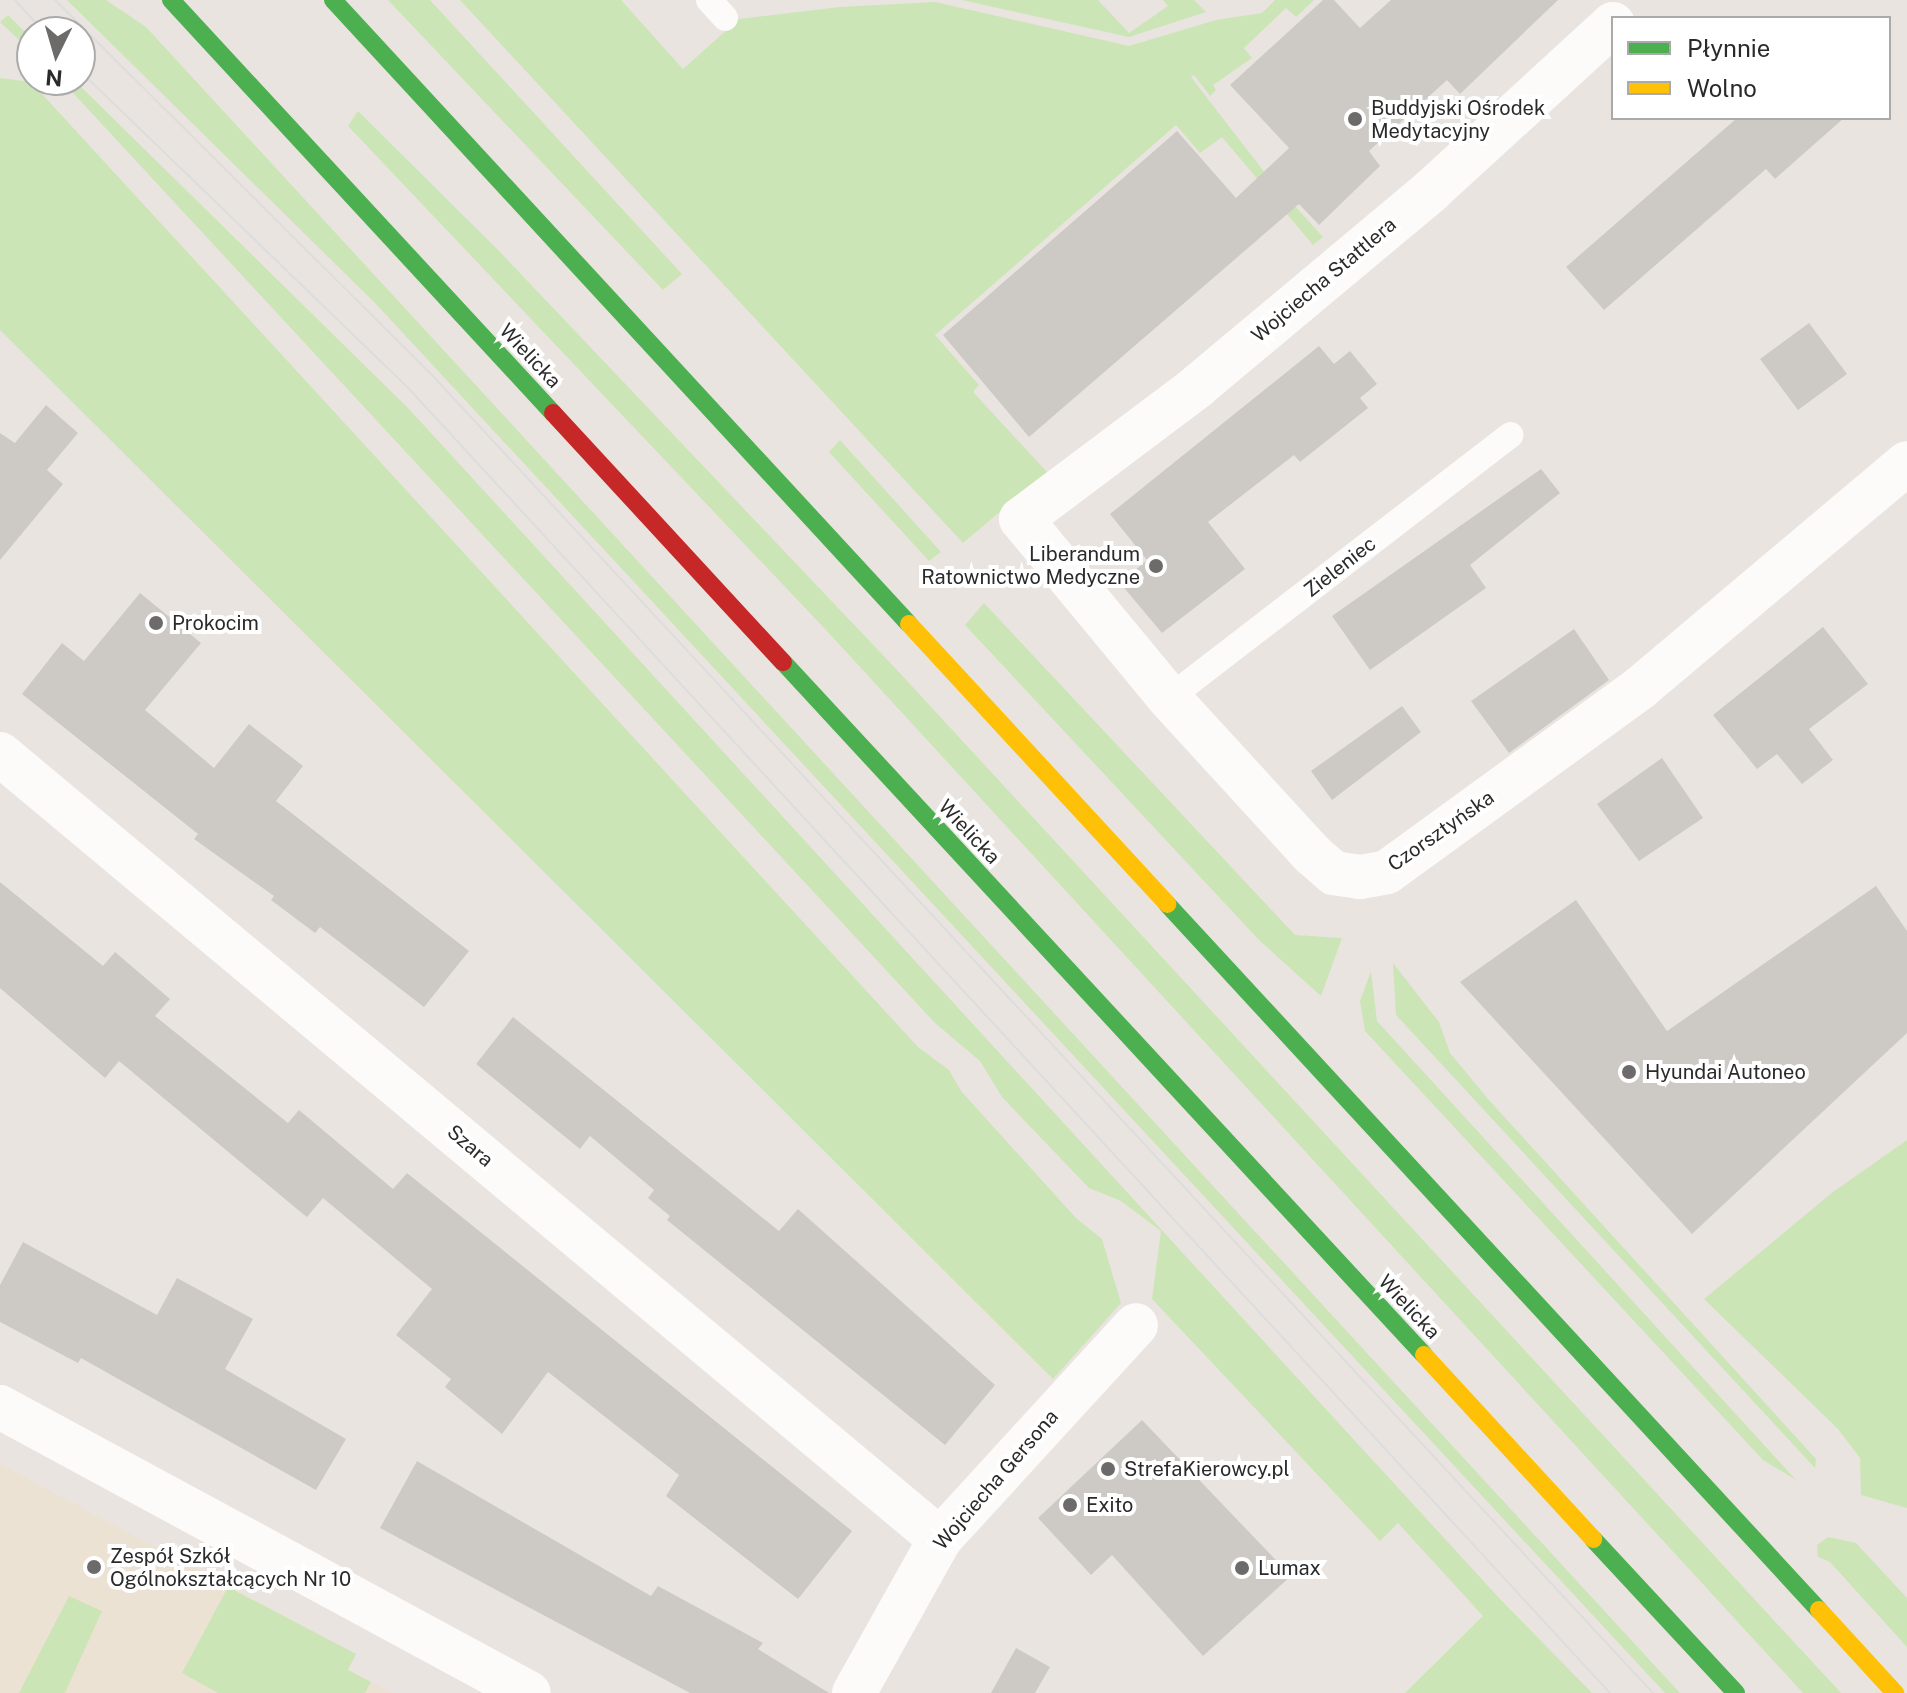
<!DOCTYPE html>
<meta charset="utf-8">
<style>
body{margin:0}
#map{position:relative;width:1907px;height:1693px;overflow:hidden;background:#e9e4df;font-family:"Public Sans",sans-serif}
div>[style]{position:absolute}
.education>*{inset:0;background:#ece2d3}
.green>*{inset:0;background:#cce5b6}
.building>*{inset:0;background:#cdcac6}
.lane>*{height:26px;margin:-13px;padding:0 13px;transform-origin:13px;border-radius:13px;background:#fcfbfa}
.street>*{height:44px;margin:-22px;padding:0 22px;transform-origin:22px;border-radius:22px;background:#fcfbfa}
.fast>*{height:18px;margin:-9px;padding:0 9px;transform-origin:9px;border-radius:9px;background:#4caf50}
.slow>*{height:18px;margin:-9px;padding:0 9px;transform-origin:9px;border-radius:9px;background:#ffc107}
.jam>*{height:18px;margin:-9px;padding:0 9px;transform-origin:9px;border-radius:9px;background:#c62828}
.tram>*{height:2px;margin:-1px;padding:0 1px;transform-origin:1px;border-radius:1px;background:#ddddde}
.dots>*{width:22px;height:22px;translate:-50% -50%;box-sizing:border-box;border:4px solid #fff;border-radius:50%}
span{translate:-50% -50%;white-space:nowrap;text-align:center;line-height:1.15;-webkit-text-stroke:8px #fff;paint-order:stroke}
.poi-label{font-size:20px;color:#2a2a2a}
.left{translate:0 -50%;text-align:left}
.right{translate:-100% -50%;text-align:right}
.street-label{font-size:20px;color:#2a2a2a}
.legend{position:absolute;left:1611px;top:16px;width:280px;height:104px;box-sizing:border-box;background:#fff;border:2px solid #aaa;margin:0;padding:10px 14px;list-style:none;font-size:24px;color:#2a2a2a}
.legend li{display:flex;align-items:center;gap:16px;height:40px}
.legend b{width:40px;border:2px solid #aaa}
.north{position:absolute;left:16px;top:16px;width:80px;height:80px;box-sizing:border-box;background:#fff;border:2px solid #aaa;border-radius:50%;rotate:185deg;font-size:22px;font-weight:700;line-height:32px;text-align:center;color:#2a2a2a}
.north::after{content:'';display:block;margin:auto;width:28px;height:36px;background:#6d6b69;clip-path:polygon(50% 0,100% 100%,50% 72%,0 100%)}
</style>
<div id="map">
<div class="education">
<div style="clip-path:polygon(0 1464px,356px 1654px,348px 1670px,392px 1693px,0 1693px)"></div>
</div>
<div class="green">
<div style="clip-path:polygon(67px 0,106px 0,146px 27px,1680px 1693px,1665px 1693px,376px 304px)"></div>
<div style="clip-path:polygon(388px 0,430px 0,682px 274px,663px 290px)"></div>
<div style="clip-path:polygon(460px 0,621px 0,683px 69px,739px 19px,840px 7px,935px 2px,1129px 46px,1216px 20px,1262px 13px,1275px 0,1314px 0,1296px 17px,1286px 8px,1244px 48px,1252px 58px,1213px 85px,1216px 90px,1210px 96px,1194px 75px,1191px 77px,1265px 173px,1323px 237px,1313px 245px,1222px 137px,1200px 153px,1176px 125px,935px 335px,979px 385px,973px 392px,1047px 472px,963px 543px)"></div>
<div style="clip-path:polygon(962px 0,1098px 0,1129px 33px,1168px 6px,1163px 0,1194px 0,1206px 12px,1129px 37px)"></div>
<div style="clip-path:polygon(8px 15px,32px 39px,32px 52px,0 22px)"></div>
<div style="clip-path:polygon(0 78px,31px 82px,918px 1047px,949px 1070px,961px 1091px,1076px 1218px,1102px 1239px,1121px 1303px,1053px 1379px,0 330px)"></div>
<div style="clip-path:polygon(61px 80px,74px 80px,409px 409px,1500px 1599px,1592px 1693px,1405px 1693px,1483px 1616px,1398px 1523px,1380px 1541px,1152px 1299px,1161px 1231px,1121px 1201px,1089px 1188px,1002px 1097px,980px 1061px,935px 1023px)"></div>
<div style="clip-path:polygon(358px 111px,500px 252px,897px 670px,1841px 1693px,1803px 1693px,826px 630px,348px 126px)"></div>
<div style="clip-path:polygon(840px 440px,941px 552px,929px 561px,829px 452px)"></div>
<div style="clip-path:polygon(984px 603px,1295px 935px,1342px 938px,1321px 996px,1260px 941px,965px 625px)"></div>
<div style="clip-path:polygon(1393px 963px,1439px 1022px,1450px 1053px,1488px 1099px,1816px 1459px,1815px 1468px,1396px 1015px)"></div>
<div style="clip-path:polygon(1371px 971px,1377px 1021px,1796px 1480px,1763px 1460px,1365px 1031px,1360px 1001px)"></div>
<div style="clip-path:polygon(1907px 1140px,1907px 1508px,1861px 1495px,1860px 1458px,1838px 1429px,1704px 1299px,1833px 1192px)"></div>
<div style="clip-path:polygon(1828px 1537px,1856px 1543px,1907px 1598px,1907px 1647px,1830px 1562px,1818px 1557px,1817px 1545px)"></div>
<div style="clip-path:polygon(228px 1587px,356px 1654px,348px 1670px,371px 1682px,365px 1693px,218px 1693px,182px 1673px)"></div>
<div style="clip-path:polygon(69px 1596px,102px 1611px,65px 1693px,19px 1693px)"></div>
</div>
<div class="building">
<div style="clip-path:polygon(1323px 0,1334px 0,1360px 28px,1391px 0,1558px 0,1460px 94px,1447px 80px,1369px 151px,1380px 166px,1319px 225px,1299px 204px,1029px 437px,943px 335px,1177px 131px,1236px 198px,1289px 148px,1230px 85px)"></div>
<div style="clip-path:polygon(1737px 118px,1844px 118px,1775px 179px,1766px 169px,1604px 310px,1566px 267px)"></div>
<div style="clip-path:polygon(1809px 323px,1847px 374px,1798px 410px,1760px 359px)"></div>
<div style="clip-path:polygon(1319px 346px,1334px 364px,1350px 351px,1377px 384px,1360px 398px,1368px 408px,1300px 462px,1294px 455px,1208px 522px,1245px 569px,1162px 633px,1120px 583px,1147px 560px,1110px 514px)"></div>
<div style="clip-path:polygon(46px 405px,78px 433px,47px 470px,63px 484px,0 560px,0 433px,15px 443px)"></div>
<div style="clip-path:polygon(1541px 469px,1560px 493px,1470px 565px,1486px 588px,1370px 670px,1332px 616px)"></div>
<div style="clip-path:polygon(140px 593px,201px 643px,145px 710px,214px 768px,249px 724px,303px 766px,276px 801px,469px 951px,424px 1007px,320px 927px,315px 933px,271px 900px,274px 896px,194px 839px,198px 834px,22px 694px,62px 643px,84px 661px)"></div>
<div style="clip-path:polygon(1823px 627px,1868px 684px,1809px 729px,1833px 760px,1802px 784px,1777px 754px,1757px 769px,1713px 715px)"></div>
<div style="clip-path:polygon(1574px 629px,1609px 680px,1509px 753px,1471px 701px)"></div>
<div style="clip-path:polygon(1402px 706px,1421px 732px,1332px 800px,1311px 771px)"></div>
<div style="clip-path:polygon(1662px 758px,1703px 818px,1639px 861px,1597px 804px)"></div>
<div style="clip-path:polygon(0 882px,103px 966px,115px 952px,170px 999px,155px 1016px,288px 1123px,299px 1110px,393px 1189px,407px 1173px,852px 1531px,798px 1599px,666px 1496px,679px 1475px,548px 1372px,502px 1434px,445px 1387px,451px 1379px,396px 1335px,432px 1289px,323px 1198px,307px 1217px,303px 1214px,119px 1061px,105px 1078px,0 988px)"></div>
<div style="clip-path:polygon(1876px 886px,1907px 931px,1907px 1033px,1692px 1234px,1460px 982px,1576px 900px,1667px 1031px)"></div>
<div style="clip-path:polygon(513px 1017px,779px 1231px,798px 1209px,995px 1385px,945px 1445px,667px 1220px,670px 1216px,648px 1198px,654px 1190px,590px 1136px,580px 1149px,476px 1064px)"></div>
<div style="clip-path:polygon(23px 1242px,157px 1315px,177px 1278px,253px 1319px,225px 1369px,346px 1439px,316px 1490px,81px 1358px,78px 1363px,0 1322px,0 1285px)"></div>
<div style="clip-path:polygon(1142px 1420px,1291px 1576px,1203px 1656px,1112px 1555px,1091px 1575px,1038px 1518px)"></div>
<div style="clip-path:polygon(417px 1461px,651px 1596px,658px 1586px,763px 1643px,758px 1649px,829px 1693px,690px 1693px,380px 1528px)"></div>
<div style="clip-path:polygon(1016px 1648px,1050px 1667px,1035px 1693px,991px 1693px)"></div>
</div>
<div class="lane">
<div style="left:709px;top:0;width:24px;rotate:48deg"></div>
<div style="left:1169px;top:698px;width:431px;rotate:-37.6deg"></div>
</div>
<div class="street">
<div style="left:1613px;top:24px;width:247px;rotate:137.5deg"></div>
<div style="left:1431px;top:191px;width:305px;rotate:140.1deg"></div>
<div style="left:1197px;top:387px;width:220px;rotate:143.1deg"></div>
<div style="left:1021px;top:519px;width:232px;rotate:50.4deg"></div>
<div style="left:1169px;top:698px;width:213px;rotate:47.5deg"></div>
<div style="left:1313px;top:855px;width:28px;rotate:41deg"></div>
<div style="left:1334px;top:873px;width:26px;rotate:9deg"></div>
<div style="left:1360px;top:877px;width:27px;rotate:-10deg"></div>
<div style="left:1387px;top:872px;width:313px;rotate:-36deg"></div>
<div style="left:1640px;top:688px;width:349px;rotate:-40.1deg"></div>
<div style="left:0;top:754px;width:1225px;rotate:39.87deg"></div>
<div style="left:0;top:1407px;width:601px;rotate:28.4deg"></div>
<div style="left:854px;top:1693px;width:176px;rotate:-60.8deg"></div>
<div style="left:940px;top:1539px;width:290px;rotate:-47.5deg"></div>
</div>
<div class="fast">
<div style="left:171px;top:0;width:563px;rotate:47.23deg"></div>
<div style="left:333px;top:0;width:849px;rotate:47.29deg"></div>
<div style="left:783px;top:662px;width:944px;rotate:47.23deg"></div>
<div style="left:1167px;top:904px;width:961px;rotate:47.28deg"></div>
<div style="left:1593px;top:1539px;width:210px;rotate:47.1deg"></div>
</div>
<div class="slow">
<div style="left:909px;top:624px;width:381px;rotate:47.3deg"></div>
<div style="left:1424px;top:1355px;width:250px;rotate:47.4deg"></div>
<div style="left:1819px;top:1610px;width:113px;rotate:47.5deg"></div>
</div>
<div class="jam">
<div style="left:553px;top:413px;width:339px;rotate:47.3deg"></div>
</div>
<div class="tram">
<div style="left:15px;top:0;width:43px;rotate:47.8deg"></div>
<div style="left:55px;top:0;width:530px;rotate:44.85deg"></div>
<div style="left:431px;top:374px;width:1798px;rotate:47.19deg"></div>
<div style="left:80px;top:71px;width:460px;rotate:44deg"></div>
<div style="left:411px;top:391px;width:1770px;rotate:47.36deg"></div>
</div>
<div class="dots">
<div style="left:1355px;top:119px;background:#6d6b69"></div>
<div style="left:1156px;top:566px;background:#6d6b69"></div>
<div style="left:156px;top:623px;background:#6d6b69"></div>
<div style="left:1629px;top:1072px;background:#6d6b69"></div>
<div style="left:1108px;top:1469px;background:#6d6b69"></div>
<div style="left:1070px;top:1505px;background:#6d6b69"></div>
<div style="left:94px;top:1567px;background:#6d6b69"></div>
<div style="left:1242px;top:1568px;background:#6d6b69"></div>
</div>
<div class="poi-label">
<span class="left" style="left:1371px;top:120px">Buddyjski Ośrodek<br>Medytacyjny</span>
<span class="right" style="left:1140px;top:566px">Liberandum<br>Ratownictwo Medyczne</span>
<span class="left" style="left:172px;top:623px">Prokocim</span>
<span class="left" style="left:1645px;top:1072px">Hyundai Autoneo</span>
<span class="left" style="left:1124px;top:1469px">StrefaKierowcy.pl</span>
<span class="left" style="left:1086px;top:1505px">Exito</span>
<span class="left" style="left:110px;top:1568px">Zespół Szkół<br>Ogólnokształcących Nr 10</span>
<span class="left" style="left:1258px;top:1568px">Lumax</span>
</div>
<div class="street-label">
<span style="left:1324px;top:280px;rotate:-40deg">Wojciecha Stattlera</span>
<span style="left:530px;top:356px;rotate:47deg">Wielicka</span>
<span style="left:1340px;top:567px;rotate:-38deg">Zieleniec</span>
<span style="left:1441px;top:831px;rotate:-35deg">Czorsztyńska</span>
<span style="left:969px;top:832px;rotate:47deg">Wielicka</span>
<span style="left:470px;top:1146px;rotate:40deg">Szara</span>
<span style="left:1409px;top:1307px;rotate:47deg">Wielicka</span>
<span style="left:996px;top:1480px;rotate:-49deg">Wojciecha Gersona</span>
</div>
<ul class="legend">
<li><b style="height:10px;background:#4caf50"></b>Płynnie</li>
<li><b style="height:10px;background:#ffc107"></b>Wolno</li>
</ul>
<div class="north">N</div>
</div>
